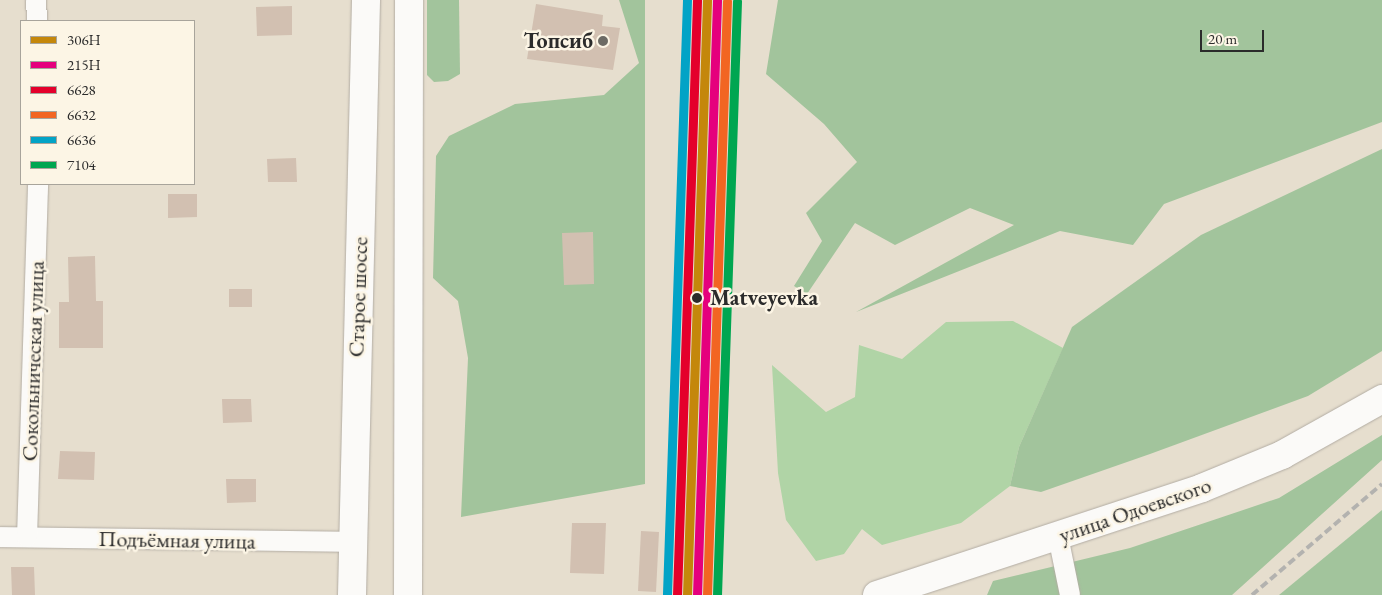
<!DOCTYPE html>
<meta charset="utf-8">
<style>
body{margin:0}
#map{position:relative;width:1382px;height:595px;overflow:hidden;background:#e6dece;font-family:"EB Garamond",serif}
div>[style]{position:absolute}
.green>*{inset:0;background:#b0d4a6}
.forest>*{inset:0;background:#a2c49c}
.building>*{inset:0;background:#d2c0b1}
.roads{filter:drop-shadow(0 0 1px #b2aca3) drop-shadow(0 0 1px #b2aca3)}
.street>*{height:20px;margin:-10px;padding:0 10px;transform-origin:10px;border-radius:10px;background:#fbfaf8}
.secondary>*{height:28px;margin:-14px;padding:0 14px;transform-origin:14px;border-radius:14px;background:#fbfaf8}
.highway>*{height:28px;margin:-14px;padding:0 14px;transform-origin:14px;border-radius:14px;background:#fbfaf8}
.rail>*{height:4px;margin-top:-2px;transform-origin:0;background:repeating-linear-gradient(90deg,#b3b2af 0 8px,transparent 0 12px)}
.rail-1>*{height:9px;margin:-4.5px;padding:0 4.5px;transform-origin:4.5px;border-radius:4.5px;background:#c4870b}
.rail-2>*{height:9px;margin:-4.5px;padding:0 4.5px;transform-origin:4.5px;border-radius:4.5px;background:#e5007d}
.rail-3>*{height:9px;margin:-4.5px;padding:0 4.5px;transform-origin:4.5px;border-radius:4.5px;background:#e4002b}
.rail-4>*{height:9px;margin:-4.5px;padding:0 4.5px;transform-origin:4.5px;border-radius:4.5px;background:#f26522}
.rail-5>*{height:9px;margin:-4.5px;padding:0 4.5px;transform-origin:4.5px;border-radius:4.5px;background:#02a3c6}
.rail-6>*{height:9px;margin:-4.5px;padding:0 4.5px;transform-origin:4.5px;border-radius:4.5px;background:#00a651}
.dots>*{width:14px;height:14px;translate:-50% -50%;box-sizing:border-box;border:2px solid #fcf5e5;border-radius:50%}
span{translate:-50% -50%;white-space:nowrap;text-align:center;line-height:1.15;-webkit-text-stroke:5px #fcf5e5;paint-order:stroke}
.poi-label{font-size:22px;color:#2b2b2b;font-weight:700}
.right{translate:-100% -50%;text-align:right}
.street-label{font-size:22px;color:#2b2b2b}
.stop-label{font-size:22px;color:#2b2b2b;font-weight:700}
.left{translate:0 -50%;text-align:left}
.legend{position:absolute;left:20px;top:20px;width:175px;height:165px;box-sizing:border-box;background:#fcf5e5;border:1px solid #a8a49b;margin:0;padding:6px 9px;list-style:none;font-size:15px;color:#2b2b2b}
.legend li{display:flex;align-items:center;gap:10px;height:25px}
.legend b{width:25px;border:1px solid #a8a49b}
.scale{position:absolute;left:1200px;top:30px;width:64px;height:22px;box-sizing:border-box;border:2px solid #2b2b2b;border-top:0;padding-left:6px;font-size:15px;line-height:18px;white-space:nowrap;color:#2b2b2b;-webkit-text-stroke:4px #fcf5e5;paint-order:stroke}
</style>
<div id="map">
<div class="green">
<div style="clip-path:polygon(1013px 321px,1063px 348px,1019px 447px,1010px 486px,961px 523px,882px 545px,862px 529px,844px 554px,816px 561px,786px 520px,778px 473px,772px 365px,826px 412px,855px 397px,859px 345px,902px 359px,946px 322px)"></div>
</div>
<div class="forest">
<div style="clip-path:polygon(427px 0,459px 0,460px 74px,448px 81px,434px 82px,427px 75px)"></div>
<div style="clip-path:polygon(619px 0,645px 0,645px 484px,461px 517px,468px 358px,458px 301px,433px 278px,436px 156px,449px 136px,515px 104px,604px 95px,639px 63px)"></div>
<div style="clip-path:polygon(778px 0,1382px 0,1382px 122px,1164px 204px,1133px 245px,1060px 231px,856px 312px,1014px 225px,970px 208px,895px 245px,855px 223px,807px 294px,794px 286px,822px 241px,806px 213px,857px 162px,824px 124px,766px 74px)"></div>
<div style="clip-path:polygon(1382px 149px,1382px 351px,1308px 396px,1150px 454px,1041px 492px,1010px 486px,1019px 447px,1072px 327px,1201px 235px)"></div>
<div style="clip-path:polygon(1382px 435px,1382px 460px,1232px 595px,987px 595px,993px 581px,1130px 548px,1279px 498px)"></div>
<div style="clip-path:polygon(1382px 510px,1382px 595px,1279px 595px)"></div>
</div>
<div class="building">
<div style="clip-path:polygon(536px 4px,603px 15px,602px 26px,620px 28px,613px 70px,527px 59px)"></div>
<div style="clip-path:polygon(292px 6px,292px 35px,257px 36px,256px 7px)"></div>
<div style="clip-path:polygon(296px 158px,297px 182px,268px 182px,267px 159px)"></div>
<div style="clip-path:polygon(168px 194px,197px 194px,197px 217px,168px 218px)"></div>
<div style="clip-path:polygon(593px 232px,594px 284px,564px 285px,562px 233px)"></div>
<div style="clip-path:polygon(95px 256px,96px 301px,103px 301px,103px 348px,59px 348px,59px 302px,69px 302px,68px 257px)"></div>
<div style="clip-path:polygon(229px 289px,252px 289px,252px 307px,229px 307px)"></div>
<div style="clip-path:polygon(222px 399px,251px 399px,252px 422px,223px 423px)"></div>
<div style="clip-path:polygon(60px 451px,95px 452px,94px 480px,58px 479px)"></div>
<div style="clip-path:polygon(226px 479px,256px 479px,256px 502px,227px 503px)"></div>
<div style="clip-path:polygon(572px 523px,606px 523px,604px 574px,570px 573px)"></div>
<div style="clip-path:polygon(641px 531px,659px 532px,656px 592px,638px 591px)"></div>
<div style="clip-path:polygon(11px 567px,34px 567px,35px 595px,12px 595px)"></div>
</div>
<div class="roads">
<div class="street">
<div style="left:36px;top:0;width:21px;rotate:87deg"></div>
<div style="left:1058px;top:536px;width:60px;rotate:78.5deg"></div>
<div style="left:0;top:537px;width:353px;rotate:0.8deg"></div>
<div style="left:27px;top:537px;width:353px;rotate:-88.2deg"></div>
</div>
<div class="secondary">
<div style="left:877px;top:595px;width:342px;rotate:-18.2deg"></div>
<div style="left:1202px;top:488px;width:87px;rotate:-22.4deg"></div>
<div style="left:1282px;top:455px;width:115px;rotate:-29.2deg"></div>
</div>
<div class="highway">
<div style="left:352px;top:595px;width:595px;rotate:-88.65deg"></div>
<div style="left:408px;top:595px;width:595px;rotate:-89.9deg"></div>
</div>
</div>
<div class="rail">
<div style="left:1252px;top:595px;width:171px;rotate:-40.5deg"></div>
</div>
<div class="rail-1">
<div style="left:687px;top:595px;width:595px;rotate:-88.07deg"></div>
</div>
<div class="rail-2">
<div style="left:697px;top:595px;width:595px;rotate:-88.07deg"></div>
</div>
<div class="rail-3">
<div style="left:677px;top:595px;width:595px;rotate:-88.07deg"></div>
</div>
<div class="rail-4">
<div style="left:707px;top:595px;width:594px;rotate:-88.07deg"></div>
</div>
<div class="rail-5">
<div style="left:667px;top:594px;width:594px;rotate:-88.07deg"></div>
</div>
<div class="rail-6">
<div style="left:717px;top:595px;width:594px;rotate:-88.07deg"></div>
</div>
<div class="dots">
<div style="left:603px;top:41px;background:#6c6a64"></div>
<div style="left:697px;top:298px;background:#2b2b2b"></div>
</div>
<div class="poi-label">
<span class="right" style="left:593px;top:41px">Топсиб</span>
</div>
<div class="street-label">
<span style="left:358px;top:297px;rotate:-88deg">Старое шоссе</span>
<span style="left:33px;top:361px;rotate:-88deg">Сокольническая улица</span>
<span style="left:1135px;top:510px;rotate:-19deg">улица Одоевского</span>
<span style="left:177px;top:540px;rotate:1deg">Подъёмная улица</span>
</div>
<div class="stop-label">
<span class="left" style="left:710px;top:298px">Matveyevka</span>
</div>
<ul class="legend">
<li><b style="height:6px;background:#c4870b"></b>306Н</li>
<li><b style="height:6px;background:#e5007d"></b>215Н</li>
<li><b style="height:6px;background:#e4002b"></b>6628</li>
<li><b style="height:6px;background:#f26522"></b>6632</li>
<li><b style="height:6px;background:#02a3c6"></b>6636</li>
<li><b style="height:6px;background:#00a651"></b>7104</li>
</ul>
<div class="scale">20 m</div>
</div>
